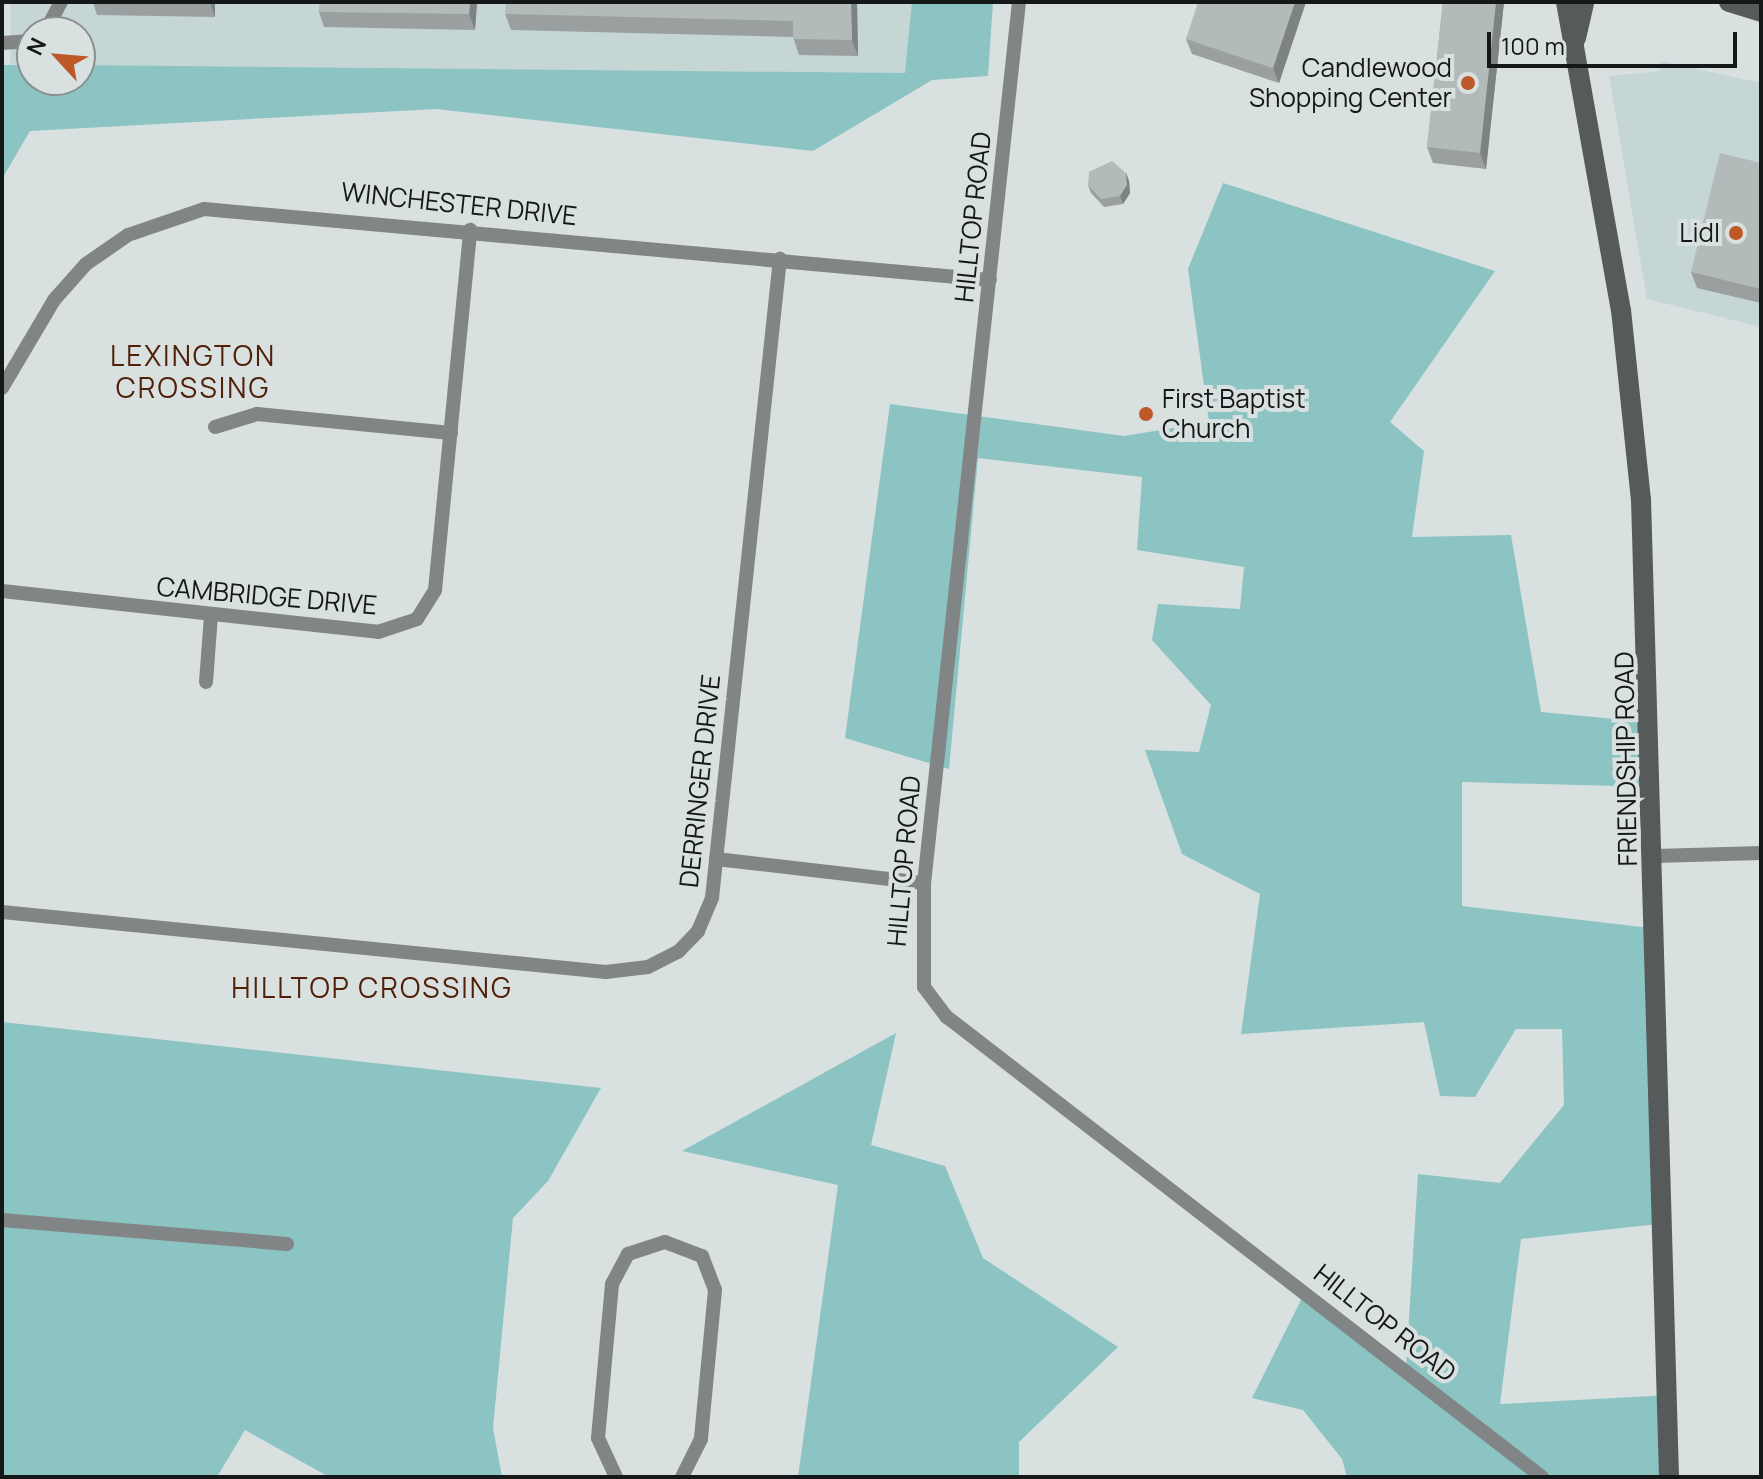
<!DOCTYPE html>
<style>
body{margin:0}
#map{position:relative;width:1763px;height:1479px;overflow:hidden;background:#d9e0e0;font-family:Manrope,sans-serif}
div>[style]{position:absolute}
.built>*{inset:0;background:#c5d6d5}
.green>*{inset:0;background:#8cc4c3}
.street>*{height:14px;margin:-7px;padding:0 7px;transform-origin:7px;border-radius:7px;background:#828585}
.secondary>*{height:20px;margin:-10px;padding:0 10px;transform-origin:10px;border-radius:10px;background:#565a5a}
.wall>*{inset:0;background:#9aa0a0}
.shaded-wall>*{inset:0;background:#7d8282}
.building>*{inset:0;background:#b3baba}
.dots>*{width:22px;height:22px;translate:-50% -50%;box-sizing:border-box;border:4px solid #d9e0e0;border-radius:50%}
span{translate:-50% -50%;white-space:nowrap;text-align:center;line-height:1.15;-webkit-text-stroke:8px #d9e0e0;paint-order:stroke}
.poi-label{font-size:26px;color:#151818}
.right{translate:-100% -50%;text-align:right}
.left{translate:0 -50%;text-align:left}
.street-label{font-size:26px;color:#151818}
.neighbourhood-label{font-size:28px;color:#4f1f07;letter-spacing:2px}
.frame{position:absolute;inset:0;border:4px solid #151818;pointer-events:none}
.north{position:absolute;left:16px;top:16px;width:80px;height:80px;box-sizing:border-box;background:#d9e0e0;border:2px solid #8b9090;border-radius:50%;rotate:296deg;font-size:22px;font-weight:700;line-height:32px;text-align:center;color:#151818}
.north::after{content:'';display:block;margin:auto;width:28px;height:36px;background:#be5828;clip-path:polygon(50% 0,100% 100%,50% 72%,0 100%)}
.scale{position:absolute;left:1487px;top:32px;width:250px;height:36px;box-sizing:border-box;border:4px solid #151818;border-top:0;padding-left:10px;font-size:24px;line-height:28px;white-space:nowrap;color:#151818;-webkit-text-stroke:6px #d9e0e0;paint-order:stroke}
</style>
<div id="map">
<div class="built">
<div style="clip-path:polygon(11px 2px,916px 2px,905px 73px,80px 65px,80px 32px,32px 32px,32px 65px,10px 65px)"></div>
<div style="clip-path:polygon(1661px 61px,1761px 83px,1761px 327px,1647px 299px,1609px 76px,1659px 71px)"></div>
</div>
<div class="green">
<div style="clip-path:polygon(912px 2px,993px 2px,988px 76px,932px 80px,813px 151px,436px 109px,30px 131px,2px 179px,2px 65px,32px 65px,32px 80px,80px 80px,80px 65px,905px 73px)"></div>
<div style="clip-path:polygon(1223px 183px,1495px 271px,1390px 422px,1424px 451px,1412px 537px,1511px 535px,1541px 712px,1657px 723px,1654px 787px,1462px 782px,1462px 906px,1659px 929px,1667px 1223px,1521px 1239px,1500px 1404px,1672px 1395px,1675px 1477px,1347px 1477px,1342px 1459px,1303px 1410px,1252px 1398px,1306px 1290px,1406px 1367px,1418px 1174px,1500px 1183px,1564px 1105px,1562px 1029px,1516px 1029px,1475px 1097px,1440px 1096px,1424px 1022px,1241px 1034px,1260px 894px,1182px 854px,1145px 750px,1199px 752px,1211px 705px,1152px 640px,1158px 604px,1240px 609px,1244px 567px,1137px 550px,1142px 477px,978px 458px,949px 769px,845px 738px,890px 404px,1124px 436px,1209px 422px,1188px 269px)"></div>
<div style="clip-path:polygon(2px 1022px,601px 1088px,548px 1181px,513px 1218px,493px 1428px,502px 1477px,329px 1477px,245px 1430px,217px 1477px,2px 1477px)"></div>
<div style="clip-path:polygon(896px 1033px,871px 1145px,945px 1166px,983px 1258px,1118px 1347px,1019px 1442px,1019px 1477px,798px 1477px,838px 1185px,682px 1151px)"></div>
</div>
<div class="street">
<div style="left:1019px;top:2px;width:886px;rotate:96.15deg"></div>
<div style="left:924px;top:883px;width:104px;rotate:90deg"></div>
<div style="left:924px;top:987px;width:38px;rotate:53deg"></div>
<div style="left:947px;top:1017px;width:752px;rotate:37.71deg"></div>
<div style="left:45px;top:32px;width:34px;rotate:-62deg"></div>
<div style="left:2px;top:43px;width:30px;rotate:-4deg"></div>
<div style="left:2px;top:388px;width:102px;rotate:-59.4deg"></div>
<div style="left:54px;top:300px;width:48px;rotate:-48.4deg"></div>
<div style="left:86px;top:264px;width:51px;rotate:-34.6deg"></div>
<div style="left:128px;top:235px;width:80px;rotate:-18.9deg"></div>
<div style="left:204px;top:209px;width:789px;rotate:5.16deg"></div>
<div style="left:215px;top:427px;width:44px;rotate:-17.2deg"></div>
<div style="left:257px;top:414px;width:195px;rotate:5.6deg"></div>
<div style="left:2px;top:591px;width:378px;rotate:6.2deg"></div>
<div style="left:378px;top:632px;width:41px;rotate:-18.4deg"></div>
<div style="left:417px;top:619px;width:34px;rotate:-58deg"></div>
<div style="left:435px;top:590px;width:362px;rotate:-84.4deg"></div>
<div style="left:206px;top:682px;width:66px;rotate:-85.7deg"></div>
<div style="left:1654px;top:856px;width:107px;rotate:-1.6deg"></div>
<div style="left:716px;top:859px;width:209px;rotate:6.6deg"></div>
<div style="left:2px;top:912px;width:607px;rotate:5.67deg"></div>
<div style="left:606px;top:972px;width:42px;rotate:-6.8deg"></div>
<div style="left:648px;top:967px;width:34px;rotate:-27deg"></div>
<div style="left:678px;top:952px;width:29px;rotate:-46deg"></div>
<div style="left:698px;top:931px;width:36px;rotate:-67deg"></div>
<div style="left:712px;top:898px;width:643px;rotate:-83.93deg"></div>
<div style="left:2px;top:1220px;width:286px;rotate:4.8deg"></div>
<div style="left:616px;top:1477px;width:43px;rotate:-114.8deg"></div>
<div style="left:598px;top:1438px;width:155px;rotate:-84.8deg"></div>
<div style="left:612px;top:1284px;width:34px;rotate:-62deg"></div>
<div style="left:628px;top:1254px;width:39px;rotate:-18deg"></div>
<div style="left:665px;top:1242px;width:40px;rotate:21deg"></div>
<div style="left:702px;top:1256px;width:36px;rotate:69deg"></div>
<div style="left:715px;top:1290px;width:150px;rotate:95.4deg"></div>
<div style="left:701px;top:1439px;width:42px;rotate:116.6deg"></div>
</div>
<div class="secondary">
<div style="left:1566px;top:2px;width:313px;rotate:79.9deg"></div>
<div style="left:1621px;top:310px;width:190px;rotate:84deg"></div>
<div style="left:1641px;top:499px;width:978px;rotate:88.36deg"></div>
<div style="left:1729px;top:2px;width:34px;rotate:17deg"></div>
<div style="left:1576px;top:38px;width:37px;rotate:-77deg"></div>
</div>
<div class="wall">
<div style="clip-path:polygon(93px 2px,215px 2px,215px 17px,97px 15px)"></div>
<div style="clip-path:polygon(319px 2px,477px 2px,475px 30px,324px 27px,319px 12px)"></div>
<div style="clip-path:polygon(857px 2px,858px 56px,799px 55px,793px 37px,511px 30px,505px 14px)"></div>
<div style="clip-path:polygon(1306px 2px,1279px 83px,1192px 54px,1186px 39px)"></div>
<div style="clip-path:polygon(1443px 2px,1504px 2px,1486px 169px,1433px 163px,1427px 147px)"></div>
<div style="clip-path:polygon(1761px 163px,1761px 303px,1697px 288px,1691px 272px)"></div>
<div style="clip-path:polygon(1126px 173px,1129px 181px,1130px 193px,1123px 204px,1104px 207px,1091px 193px,1088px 185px)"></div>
</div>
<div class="shaded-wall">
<div style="clip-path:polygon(210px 2px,215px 2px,215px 17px)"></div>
<div style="clip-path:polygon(470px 2px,477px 2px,475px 30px,469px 14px)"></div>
<div style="clip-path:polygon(851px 2px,857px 2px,858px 56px,852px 40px)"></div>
<div style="clip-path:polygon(1295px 2px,1306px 2px,1279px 83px,1273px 68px)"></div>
<div style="clip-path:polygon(1496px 2px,1504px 2px,1486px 169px,1480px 153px)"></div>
<div style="clip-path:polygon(1126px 173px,1129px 181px,1130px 193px,1123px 204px,1120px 196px)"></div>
</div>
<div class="building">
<div style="clip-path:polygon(319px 2px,470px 2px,469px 14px,319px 12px)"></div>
<div style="clip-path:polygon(506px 2px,851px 2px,852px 40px,793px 39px,793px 21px,505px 14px)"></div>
<div style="clip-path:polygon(1198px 2px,1295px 2px,1273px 68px,1186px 39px)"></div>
<div style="clip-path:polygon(1443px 2px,1496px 2px,1480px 153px,1427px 147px)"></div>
<div style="clip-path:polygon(1720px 153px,1761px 163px,1761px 289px,1691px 272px)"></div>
<div style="clip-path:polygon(1112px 161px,1126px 173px,1127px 185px,1120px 196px,1101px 199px,1088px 185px,1089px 172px)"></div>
</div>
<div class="dots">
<div style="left:1468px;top:83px;background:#be5828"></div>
<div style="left:1736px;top:233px;background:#be5828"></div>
<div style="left:1146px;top:414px;background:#be5828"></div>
</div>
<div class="poi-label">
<span class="right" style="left:1452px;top:83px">Candlewood<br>Shopping Center</span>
<span class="right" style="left:1720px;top:233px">Lidl</span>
<span class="left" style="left:1162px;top:414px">First Baptist<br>Church</span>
</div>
<div class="street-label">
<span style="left:459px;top:204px;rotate:6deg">WINCHESTER DRIVE</span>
<span style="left:973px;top:217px;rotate:-84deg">HILLTOP ROAD</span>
<span style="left:267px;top:596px;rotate:5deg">CAMBRIDGE DRIVE</span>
<span style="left:1626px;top:759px;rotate:-91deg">FRIENDSHIP ROAD</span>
<span style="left:700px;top:781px;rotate:-84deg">DERRINGER DRIVE</span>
<span style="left:904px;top:861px;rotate:-85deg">HILLTOP ROAD</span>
<span style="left:1385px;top:1323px;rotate:38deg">HILLTOP ROAD</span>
</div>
<div class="neighbourhood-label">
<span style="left:193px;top:371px">LEXINGTON<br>CROSSING</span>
<span style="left:372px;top:987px">HILLTOP CROSSING</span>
</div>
<div class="frame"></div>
<div class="north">N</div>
<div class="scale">100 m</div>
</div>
